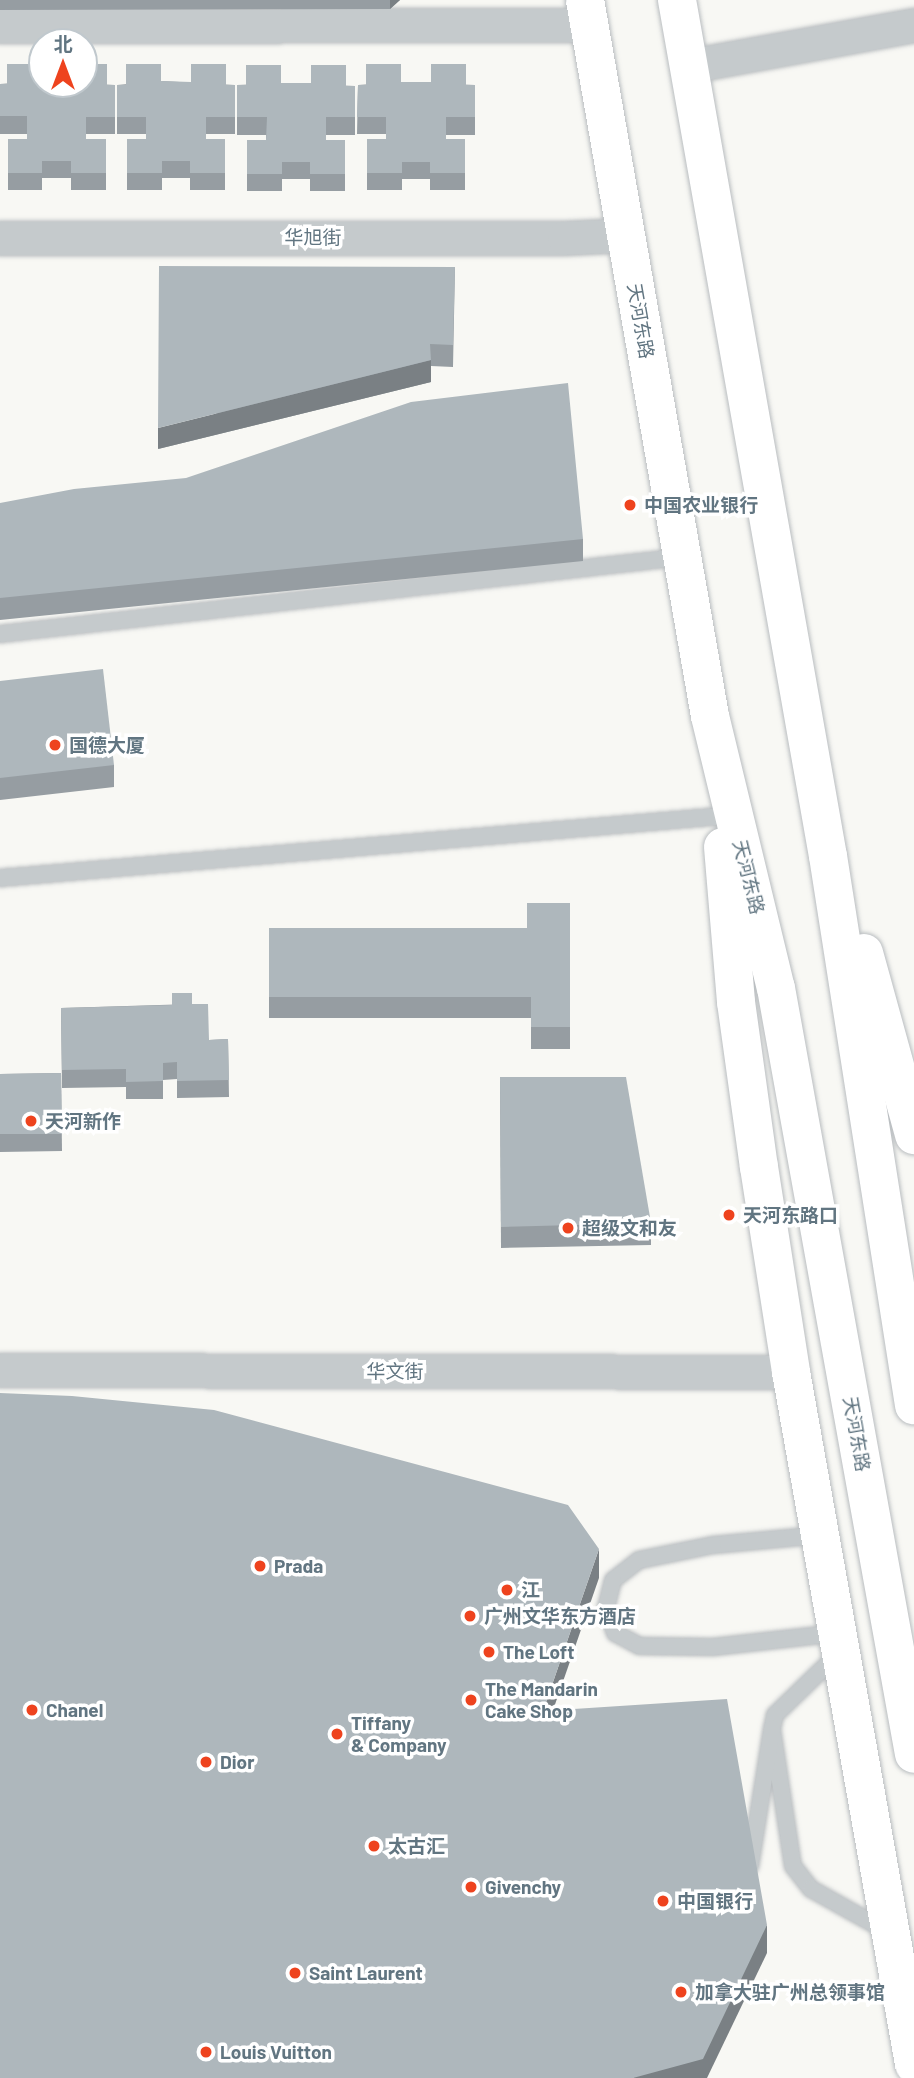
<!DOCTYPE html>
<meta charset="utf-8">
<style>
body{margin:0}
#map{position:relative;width:914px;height:2078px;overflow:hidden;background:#f8f8f4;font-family:Barlow,"Noto Sans SC",sans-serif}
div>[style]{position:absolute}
.roads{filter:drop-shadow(0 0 2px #b9bdc0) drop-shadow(0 0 2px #b9bdc0)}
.service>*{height:16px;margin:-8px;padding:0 8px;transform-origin:8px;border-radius:8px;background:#c5cacc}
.minor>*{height:33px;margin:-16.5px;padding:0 16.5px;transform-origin:16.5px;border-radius:16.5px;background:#c5cacc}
.trunk>*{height:38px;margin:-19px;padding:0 19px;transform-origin:19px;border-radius:19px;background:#fff}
.wall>*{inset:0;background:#969da2}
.shaded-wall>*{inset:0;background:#7a8084}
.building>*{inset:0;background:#aeb7bc}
.dots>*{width:19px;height:19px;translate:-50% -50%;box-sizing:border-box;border:4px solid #fff;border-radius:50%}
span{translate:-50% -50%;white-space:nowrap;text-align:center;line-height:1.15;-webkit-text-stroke:7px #fff;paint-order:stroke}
.street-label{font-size:19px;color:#617581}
.poi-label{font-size:19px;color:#617581;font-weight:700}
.left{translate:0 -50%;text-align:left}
.north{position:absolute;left:28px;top:28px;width:70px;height:70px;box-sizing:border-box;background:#fff;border:2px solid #c0c8cd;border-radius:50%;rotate:0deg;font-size:19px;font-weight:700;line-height:28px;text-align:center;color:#617581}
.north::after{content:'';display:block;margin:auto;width:24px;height:32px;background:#ee431e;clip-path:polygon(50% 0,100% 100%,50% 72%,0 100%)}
</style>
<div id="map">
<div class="roads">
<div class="service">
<div style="left:0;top:634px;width:686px;rotate:-6.44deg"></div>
<div style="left:0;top:878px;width:724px;rotate:-4.91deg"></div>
<div style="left:821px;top:1535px;width:108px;rotate:174.7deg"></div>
<div style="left:713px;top:1545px;width:76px;rotate:168.5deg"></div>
<div style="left:639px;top:1560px;width:33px;rotate:142deg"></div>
<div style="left:613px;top:1580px;width:29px;rotate:104deg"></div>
<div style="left:606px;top:1608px;width:27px;rotate:70deg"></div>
<div style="left:615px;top:1633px;width:27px;rotate:28deg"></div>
<div style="left:639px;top:1646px;width:74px;rotate:0.8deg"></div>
<div style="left:713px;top:1647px;width:126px;rotate:-6.4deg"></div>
<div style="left:840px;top:1652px;width:91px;rotate:135.9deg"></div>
<div style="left:775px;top:1715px;width:14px;rotate:102deg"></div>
<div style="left:772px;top:1729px;width:139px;rotate:81.3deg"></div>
<div style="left:793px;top:1866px;width:29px;rotate:52deg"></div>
<div style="left:811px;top:1889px;width:86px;rotate:29.2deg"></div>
<div style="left:750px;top:1866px;width:139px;rotate:-80.9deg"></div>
</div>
<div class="minor">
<div style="left:0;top:26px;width:589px;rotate:-0.1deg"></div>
<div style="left:688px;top:66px;width:230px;rotate:-10.3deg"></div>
<div style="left:0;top:238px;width:564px"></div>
<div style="left:564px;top:238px;width:62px;rotate:-2.8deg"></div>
<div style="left:0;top:1370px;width:791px;rotate:0.14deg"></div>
</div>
<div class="trunk">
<div style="left:585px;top:0;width:727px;rotate:80.1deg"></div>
<div style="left:710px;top:716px;width:280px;rotate:76.4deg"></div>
<div style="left:776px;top:988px;width:778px;rotate:79.79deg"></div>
<div style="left:677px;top:0;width:869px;rotate:80deg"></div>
<div style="left:828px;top:856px;width:556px;rotate:81.1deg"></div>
<div style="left:723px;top:847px;width:156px;rotate:85.2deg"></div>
<div style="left:736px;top:1002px;width:167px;rotate:82.1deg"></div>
<div style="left:759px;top:1167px;width:207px;rotate:81.1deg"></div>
<div style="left:791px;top:1372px;width:703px;rotate:79.92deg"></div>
<div style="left:864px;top:953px;width:189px;rotate:74.6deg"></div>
</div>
</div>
<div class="wall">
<div style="clip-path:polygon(0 0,400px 0,390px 9px,0 10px)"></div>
<div style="clip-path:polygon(41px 81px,115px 85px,115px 134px,86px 134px,86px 139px,106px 139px,106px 190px,71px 190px,71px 178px,42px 178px,42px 190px,8px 190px,8px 139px,27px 139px,27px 134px,0 134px,0 84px)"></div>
<div style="clip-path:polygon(161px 81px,235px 85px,235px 134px,206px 134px,206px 139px,225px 139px,225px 190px,190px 190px,190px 178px,162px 178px,162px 190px,127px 190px,127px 139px,146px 139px,146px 134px,117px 134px,117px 85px)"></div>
<div style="clip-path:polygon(401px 82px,475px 85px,475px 135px,446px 135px,446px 139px,465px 139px,465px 190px,430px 190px,430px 179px,402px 179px,402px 190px,367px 190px,367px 139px,386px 139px,386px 134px,357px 134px,358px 85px)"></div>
<div style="clip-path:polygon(281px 83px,355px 86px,355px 135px,326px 135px,326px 140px,345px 140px,345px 191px,310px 191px,310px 179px,282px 179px,282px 191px,247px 191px,247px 140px,266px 140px,266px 135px,237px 135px,237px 85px)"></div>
<div style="clip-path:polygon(455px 267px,453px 367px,431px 366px,431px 382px,158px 449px)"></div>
<div style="clip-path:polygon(0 503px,583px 539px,583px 561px,0 620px)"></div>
<div style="clip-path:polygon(0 681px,114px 765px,114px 787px,0 800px)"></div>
<div style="clip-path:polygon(570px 903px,570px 1049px,531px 1049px,531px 1018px,269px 1018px,269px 928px,527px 928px)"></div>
<div style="clip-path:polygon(192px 1004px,209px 1040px,228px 1039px,229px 1097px,177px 1098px,177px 1079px,163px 1080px,163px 1099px,126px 1099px,126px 1087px,62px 1088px,61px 1008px)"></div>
<div style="clip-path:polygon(61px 1073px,62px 1151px,0 1152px,0 1074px)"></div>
<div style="clip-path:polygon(500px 1077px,651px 1223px,651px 1245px,501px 1248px)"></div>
</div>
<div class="shaded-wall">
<div style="clip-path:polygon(390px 0,400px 0,390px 9px)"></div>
<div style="clip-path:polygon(431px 360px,431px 382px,158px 449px,158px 428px)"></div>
<div style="clip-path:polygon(599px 1549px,599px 1578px,543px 1739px,543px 1711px)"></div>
<div style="clip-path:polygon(767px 1925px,767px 1953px,707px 2078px,633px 2078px)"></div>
</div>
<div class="building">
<div style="clip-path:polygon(7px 64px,41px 64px,42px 84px,84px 84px,84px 64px,107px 64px,107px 85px,115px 85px,115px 117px,86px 117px,86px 139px,106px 139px,106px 173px,71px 173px,71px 161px,42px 161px,42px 173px,8px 173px,8px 139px,27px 139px,27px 116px,0 116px,0 84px,7px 84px)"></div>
<div style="clip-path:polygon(126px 64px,161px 64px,161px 81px,191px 82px,191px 64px,226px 64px,226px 85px,235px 85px,235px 117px,206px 117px,206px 139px,225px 139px,225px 173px,190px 173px,190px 161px,162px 161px,162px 173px,127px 173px,127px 139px,146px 139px,146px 117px,117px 117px,117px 85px,126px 85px)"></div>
<div style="clip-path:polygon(366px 64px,401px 64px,401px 82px,431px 82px,431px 64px,466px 64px,466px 85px,475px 85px,475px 117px,446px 117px,446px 139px,465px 139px,465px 173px,430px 173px,430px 162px,402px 162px,402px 173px,367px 173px,367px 139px,386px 139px,386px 117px,357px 117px,358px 85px,366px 85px)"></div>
<div style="clip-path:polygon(246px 65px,281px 65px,281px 83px,311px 83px,311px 65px,346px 65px,346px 86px,355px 86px,355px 117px,326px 117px,326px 140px,345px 140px,345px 174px,310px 174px,310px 162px,282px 162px,282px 174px,247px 174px,247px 140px,266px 140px,267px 117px,237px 117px,237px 85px,246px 85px)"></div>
<div style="clip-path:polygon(159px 266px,455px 267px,453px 345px,430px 344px,431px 360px,158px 428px)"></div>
<div style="clip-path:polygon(568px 383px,583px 539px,0 598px,0 503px,74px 489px,186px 478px,411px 402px)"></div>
<div style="clip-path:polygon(103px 669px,114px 765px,0 778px,0 681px)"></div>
<div style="clip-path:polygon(527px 903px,570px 903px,570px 1027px,531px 1027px,531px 997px,269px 997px,269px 928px,527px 928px)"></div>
<div style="clip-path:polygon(172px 993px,192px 993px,192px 1004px,208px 1004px,209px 1040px,228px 1039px,229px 1080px,177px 1081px,177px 1062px,163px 1063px,163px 1081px,126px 1082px,126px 1069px,62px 1070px,61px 1008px,172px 1005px)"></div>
<div style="clip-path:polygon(61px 1073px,62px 1134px,0 1134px,0 1074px)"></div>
<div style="clip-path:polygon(500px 1077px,626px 1077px,651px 1223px,501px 1227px)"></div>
<div style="clip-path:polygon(0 1393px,72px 1396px,214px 1410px,568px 1505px,599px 1549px,543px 1711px,727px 1699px,767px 1925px,703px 2059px,633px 2078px,0 2078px)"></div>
</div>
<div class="dots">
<div style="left:630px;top:505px;background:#ee431e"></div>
<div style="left:55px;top:745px;background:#ee431e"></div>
<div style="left:31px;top:1121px;background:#ee431e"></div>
<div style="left:729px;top:1215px;background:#ee431e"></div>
<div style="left:568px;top:1228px;background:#ee431e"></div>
<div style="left:260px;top:1566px;background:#ee431e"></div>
<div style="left:507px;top:1590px;background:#ee431e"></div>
<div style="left:470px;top:1616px;background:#ee431e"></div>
<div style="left:489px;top:1652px;background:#ee431e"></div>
<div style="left:471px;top:1700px;background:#ee431e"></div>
<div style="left:32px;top:1710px;background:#ee431e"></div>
<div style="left:337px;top:1734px;background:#ee431e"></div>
<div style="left:206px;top:1762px;background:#ee431e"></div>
<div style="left:374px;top:1846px;background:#ee431e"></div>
<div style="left:471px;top:1887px;background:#ee431e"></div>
<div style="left:663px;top:1901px;background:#ee431e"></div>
<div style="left:295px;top:1973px;background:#ee431e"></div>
<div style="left:681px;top:1992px;background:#ee431e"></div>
<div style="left:206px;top:2052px;background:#ee431e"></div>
</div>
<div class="street-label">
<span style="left:313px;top:237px">华旭街</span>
<span style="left:641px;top:321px;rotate:80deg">天河东路</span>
<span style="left:749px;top:877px;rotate:76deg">天河东路</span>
<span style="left:395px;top:1371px">华文街</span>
<span style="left:857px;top:1434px;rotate:80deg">天河东路</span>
</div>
<div class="poi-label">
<span class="left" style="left:644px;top:505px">中国农业银行</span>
<span class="left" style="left:69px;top:745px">国德大厦</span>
<span class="left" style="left:45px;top:1121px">天河新作</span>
<span class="left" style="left:743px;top:1215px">天河东路口</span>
<span class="left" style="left:582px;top:1228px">超级文和友</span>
<span class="left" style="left:274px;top:1566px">Prada</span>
<span class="left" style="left:521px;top:1590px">江</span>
<span class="left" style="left:484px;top:1616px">广州文华东方酒店</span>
<span class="left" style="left:503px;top:1652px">The Loft</span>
<span class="left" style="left:485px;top:1700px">The Mandarin<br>Cake Shop</span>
<span class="left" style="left:46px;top:1710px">Chanel</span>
<span class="left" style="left:351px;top:1734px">Tiffany<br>&amp; Company</span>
<span class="left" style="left:220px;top:1762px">Dior</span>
<span class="left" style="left:388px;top:1846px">太古汇</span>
<span class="left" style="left:485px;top:1887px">Givenchy</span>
<span class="left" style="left:677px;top:1901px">中国银行</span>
<span class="left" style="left:309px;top:1973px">Saint Laurent</span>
<span class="left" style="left:695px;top:1992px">加拿大驻广州总领事馆</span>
<span class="left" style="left:220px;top:2052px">Louis Vuitton</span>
</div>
<div class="north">北</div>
</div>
